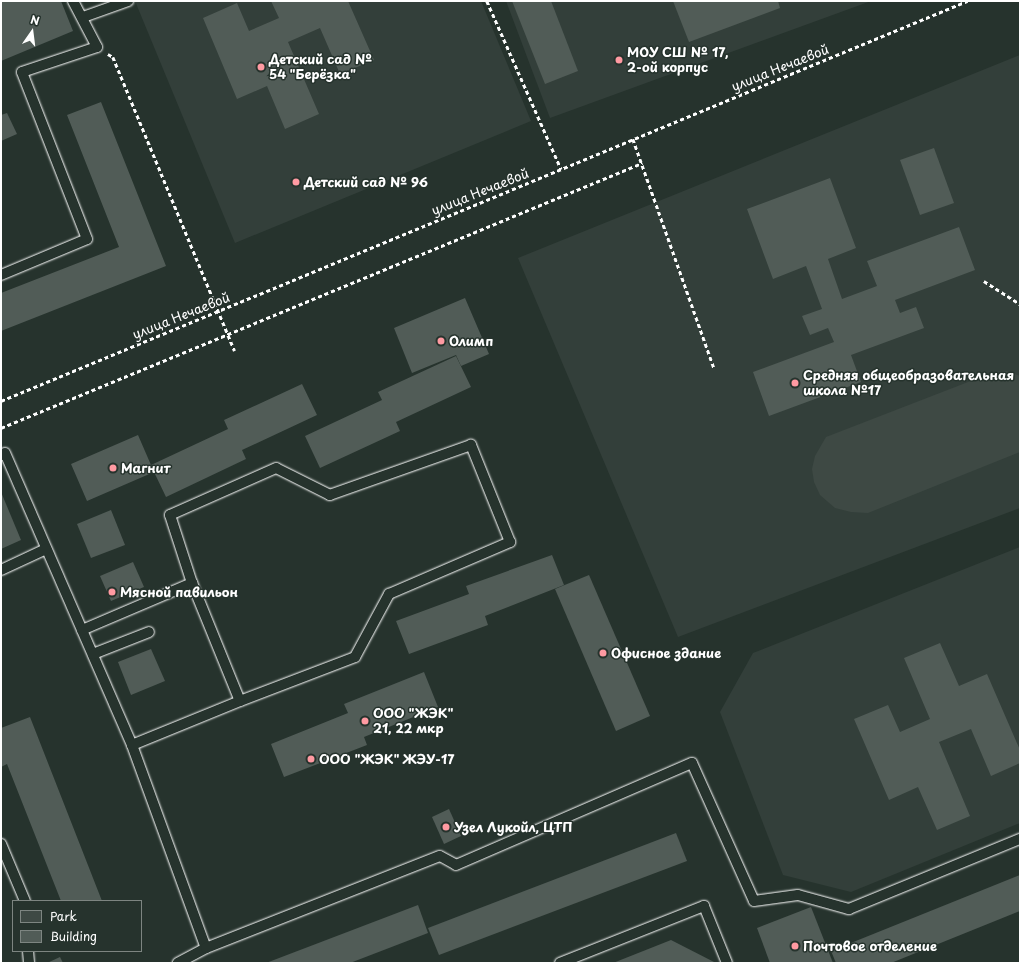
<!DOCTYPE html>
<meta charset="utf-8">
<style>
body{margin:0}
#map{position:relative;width:1021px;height:964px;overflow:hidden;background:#26332d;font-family:"Playpen Sans",sans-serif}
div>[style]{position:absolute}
.built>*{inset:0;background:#333f3a}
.green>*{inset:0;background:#3e4944}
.building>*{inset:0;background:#515c57}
.path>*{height:2.5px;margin-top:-1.25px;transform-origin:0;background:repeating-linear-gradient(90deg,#fff 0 4px,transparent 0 7px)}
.roads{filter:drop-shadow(0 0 1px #fff) drop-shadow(0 0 1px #fff)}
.lane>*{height:10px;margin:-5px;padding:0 5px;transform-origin:5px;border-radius:5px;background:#26332d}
.dots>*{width:11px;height:11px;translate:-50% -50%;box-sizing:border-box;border:2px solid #26332d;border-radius:50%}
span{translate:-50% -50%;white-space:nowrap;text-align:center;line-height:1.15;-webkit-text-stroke:3px #26332d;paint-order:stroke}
.poi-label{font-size:13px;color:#fff;font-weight:700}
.left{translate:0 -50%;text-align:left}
.street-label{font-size:13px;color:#fff}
.frame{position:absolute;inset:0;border:2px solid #fff;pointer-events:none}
.legend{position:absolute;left:12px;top:900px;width:130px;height:52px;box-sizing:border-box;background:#26332d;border:1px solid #7d8581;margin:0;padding:5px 7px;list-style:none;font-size:12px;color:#fff}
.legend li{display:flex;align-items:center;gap:8px;height:20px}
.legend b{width:20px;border:1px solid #7d8581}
.north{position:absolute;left:12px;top:12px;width:40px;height:40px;-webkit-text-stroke:3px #26332d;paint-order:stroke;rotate:14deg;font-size:11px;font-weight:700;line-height:16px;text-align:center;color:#fff}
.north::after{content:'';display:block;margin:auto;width:14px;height:18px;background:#fff;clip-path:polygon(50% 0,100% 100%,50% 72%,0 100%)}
</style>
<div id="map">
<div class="built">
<div style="clip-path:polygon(135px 1px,481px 1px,531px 121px,235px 243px)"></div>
<div style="clip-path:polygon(506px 1px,871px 1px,550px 118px)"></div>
<div style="clip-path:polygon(1020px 55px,1020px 508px,678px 637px,518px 258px)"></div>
<div style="clip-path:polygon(1020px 547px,1020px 823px,851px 892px,783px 875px,720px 712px,753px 653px)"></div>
</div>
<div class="green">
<div style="clip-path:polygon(1006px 371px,1020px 376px,1020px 452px,868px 513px,851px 512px,835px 508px,820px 495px,814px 482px,812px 469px,815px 456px,826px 437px,994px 372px)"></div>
</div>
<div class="building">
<div style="clip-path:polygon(1px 1px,61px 1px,73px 31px,1px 61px)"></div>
<div style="clip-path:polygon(271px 1px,348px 1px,374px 60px,340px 74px,320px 28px,288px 42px,319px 114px,285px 129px,267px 86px,237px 99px,203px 18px,237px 3px,249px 31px,279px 18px)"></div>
<div style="clip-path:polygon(512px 1px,551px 1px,578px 71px,545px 84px)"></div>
<div style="clip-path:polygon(673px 1px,778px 1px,780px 8px,689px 42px)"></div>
<div style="clip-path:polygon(101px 102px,166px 266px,1px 331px,1px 293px,119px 247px,67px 115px)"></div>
<div style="clip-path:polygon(7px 113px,17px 134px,1px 141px,1px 115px)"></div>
<div style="clip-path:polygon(934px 148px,954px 203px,920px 215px,900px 160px)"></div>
<div style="clip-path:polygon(830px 178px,856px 248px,828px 259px,842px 299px,877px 286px,867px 261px,959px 227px,975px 270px,895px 300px,900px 313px,916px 307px,924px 328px,851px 355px,861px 382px,769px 416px,753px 372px,834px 342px,828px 328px,810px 335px,802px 316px,822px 309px,806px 266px,773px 279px,747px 209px)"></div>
<div style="clip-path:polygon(465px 298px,489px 354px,461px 366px,456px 355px,412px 373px,394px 328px)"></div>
<div style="clip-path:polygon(456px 356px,471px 387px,396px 422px,400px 431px,320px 468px,305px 436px,382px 400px,378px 392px)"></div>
<div style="clip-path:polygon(302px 384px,317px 415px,242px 450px,246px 459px,166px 497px,154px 472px,87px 501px,71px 464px,138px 435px,151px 465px,228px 429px,224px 420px)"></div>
<div style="clip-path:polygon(1px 492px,21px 540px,1px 549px)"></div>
<div style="clip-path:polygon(111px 510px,125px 545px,91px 558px,77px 524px)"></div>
<div style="clip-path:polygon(552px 555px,564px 585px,485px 616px,488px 625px,409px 654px,396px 621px,469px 594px,466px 586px)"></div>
<div style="clip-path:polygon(133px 562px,144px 587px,111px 601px,100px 576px)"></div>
<div style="clip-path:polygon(589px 575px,650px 716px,616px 731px,555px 589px)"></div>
<div style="clip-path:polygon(940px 643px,959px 686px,987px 674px,1020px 750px,1020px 763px,991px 776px,971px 729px,939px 742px,970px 816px,937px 830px,918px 787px,889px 800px,854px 719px,888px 705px,900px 732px,930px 719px,904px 658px)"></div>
<div style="clip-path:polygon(151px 649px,165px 681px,131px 695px,118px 662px)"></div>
<div style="clip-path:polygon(424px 672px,438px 707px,364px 737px,367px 745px,284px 777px,271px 744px,348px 713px,344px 704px)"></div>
<div style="clip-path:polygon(30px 717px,102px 901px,61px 901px,7px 764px,1px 767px,1px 728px)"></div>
<div style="clip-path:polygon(449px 809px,461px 836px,444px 844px,432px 817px)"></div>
<div style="clip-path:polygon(676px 833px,687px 861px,439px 955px,428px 928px)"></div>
<div style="clip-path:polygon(1020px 875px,1020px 911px,891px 963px,836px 963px,831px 951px)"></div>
<div style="clip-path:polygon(418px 905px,428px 933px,350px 963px,266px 963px)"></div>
<div style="clip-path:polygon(811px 907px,833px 963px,770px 963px,757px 928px)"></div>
<div style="clip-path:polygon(671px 940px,716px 963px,613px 963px)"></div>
<div style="clip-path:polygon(60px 957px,63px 963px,47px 963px)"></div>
</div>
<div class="path">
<div style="left:487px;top:1px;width:184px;rotate:66.2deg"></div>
<div style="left:108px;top:54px;width:6px;rotate:31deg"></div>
<div style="left:113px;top:57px;width:318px;rotate:67.5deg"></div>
<div style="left:633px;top:139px;width:243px;rotate:70.5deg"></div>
<div style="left:984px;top:281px;width:43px;rotate:32.6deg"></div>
<div style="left:1px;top:401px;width:1046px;rotate:-22.49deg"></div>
<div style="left:1px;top:428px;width:694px;rotate:-22.46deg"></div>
</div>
<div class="roads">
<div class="lane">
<div style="left:83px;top:17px;width:48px;rotate:-19.6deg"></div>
<div style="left:1px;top:275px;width:93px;rotate:-22.7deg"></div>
<div style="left:87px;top:239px;width:179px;rotate:-111.3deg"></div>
<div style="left:22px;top:72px;width:79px;rotate:-18.4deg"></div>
<div style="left:97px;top:47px;width:52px;rotate:-117.6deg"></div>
<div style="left:1px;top:455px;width:4px;rotate:-27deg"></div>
<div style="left:5px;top:453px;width:318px;rotate:66.5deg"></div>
<div style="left:132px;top:745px;width:216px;rotate:70deg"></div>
<div style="left:206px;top:948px;width:32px;rotate:152deg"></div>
<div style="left:1px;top:570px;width:50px;rotate:-25deg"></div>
<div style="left:82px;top:630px;width:120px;rotate:-23.1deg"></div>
<div style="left:93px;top:654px;width:60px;rotate:-21.4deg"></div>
<div style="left:132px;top:745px;width:117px;rotate:-22.2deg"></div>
<div style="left:240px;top:701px;width:123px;rotate:-20.9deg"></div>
<div style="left:355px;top:657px;width:72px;rotate:-61.6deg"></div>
<div style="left:389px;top:594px;width:132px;rotate:-23.3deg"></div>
<div style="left:510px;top:542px;width:105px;rotate:-111.9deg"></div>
<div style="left:471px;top:445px;width:150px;rotate:160.5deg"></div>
<div style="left:330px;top:495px;width:60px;rotate:-153.4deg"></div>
<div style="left:276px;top:468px;width:116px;rotate:156.1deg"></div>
<div style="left:170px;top:515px;width:71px;rotate:72.1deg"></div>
<div style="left:192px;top:583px;width:127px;rotate:67.9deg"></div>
<div style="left:1px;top:844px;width:62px;rotate:67.2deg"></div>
<div style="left:206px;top:948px;width:251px;rotate:-21.5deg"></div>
<div style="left:440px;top:856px;width:18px;rotate:29deg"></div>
<div style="left:456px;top:865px;width:257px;rotate:-23.4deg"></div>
<div style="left:692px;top:763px;width:151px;rotate:65.8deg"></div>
<div style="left:754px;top:901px;width:44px;rotate:-7.8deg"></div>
<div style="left:798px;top:895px;width:53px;rotate:15.4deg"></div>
<div style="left:849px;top:909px;width:185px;rotate:-22.3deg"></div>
<div style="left:28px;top:951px;width:12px;rotate:85deg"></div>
<div style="left:560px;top:963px;width:155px;rotate:-21.6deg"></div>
<div style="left:704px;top:906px;width:61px;rotate:68deg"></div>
</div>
</div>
<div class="dots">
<div style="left:619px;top:60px;background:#ff9aa2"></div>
<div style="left:261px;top:67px;background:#ff9aa2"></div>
<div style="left:296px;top:182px;background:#ff9aa2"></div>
<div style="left:441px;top:341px;background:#ff9aa2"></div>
<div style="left:795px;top:383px;background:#ff9aa2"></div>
<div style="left:113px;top:468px;background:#ff9aa2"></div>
<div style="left:112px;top:592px;background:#ff9aa2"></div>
<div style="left:603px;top:653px;background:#ff9aa2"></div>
<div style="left:365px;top:721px;background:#ff9aa2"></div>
<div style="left:311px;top:759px;background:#ff9aa2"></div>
<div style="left:446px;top:827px;background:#ff9aa2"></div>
<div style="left:795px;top:946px;background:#ff9aa2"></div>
</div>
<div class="poi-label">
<span class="left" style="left:627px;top:60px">МОУ СШ № 17,<br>2-ой корпус</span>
<span class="left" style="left:269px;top:67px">Детский сад №<br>54 "Берёзка"</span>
<span class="left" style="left:304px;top:182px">Детский сад № 96</span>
<span class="left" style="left:449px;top:341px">Олимп</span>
<span class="left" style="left:803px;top:383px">Средняя общеобразовательная<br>школа №17</span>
<span class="left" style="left:121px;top:468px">Магнит</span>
<span class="left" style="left:120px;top:592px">Мясной павильон</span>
<span class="left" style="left:611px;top:653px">Офисное здание</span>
<span class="left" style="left:373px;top:721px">ООО "ЖЭК"<br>21, 22 мкр</span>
<span class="left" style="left:319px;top:759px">ООО "ЖЭК" ЖЭУ-17</span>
<span class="left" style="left:454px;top:827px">Узел Лукойл, ЦТП</span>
<span class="left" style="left:803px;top:946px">Почтовое отделение</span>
</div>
<div class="street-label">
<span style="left:780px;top:68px;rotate:-22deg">улица Нечаевой</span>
<span style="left:480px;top:192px;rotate:-22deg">улица Нечаевой</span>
<span style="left:181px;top:316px;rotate:-22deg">улица Нечаевой</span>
</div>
<div class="frame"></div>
<ul class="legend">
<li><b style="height:11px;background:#3e4944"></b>Park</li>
<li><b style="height:11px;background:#515c57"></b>Building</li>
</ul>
<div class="north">N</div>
</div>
